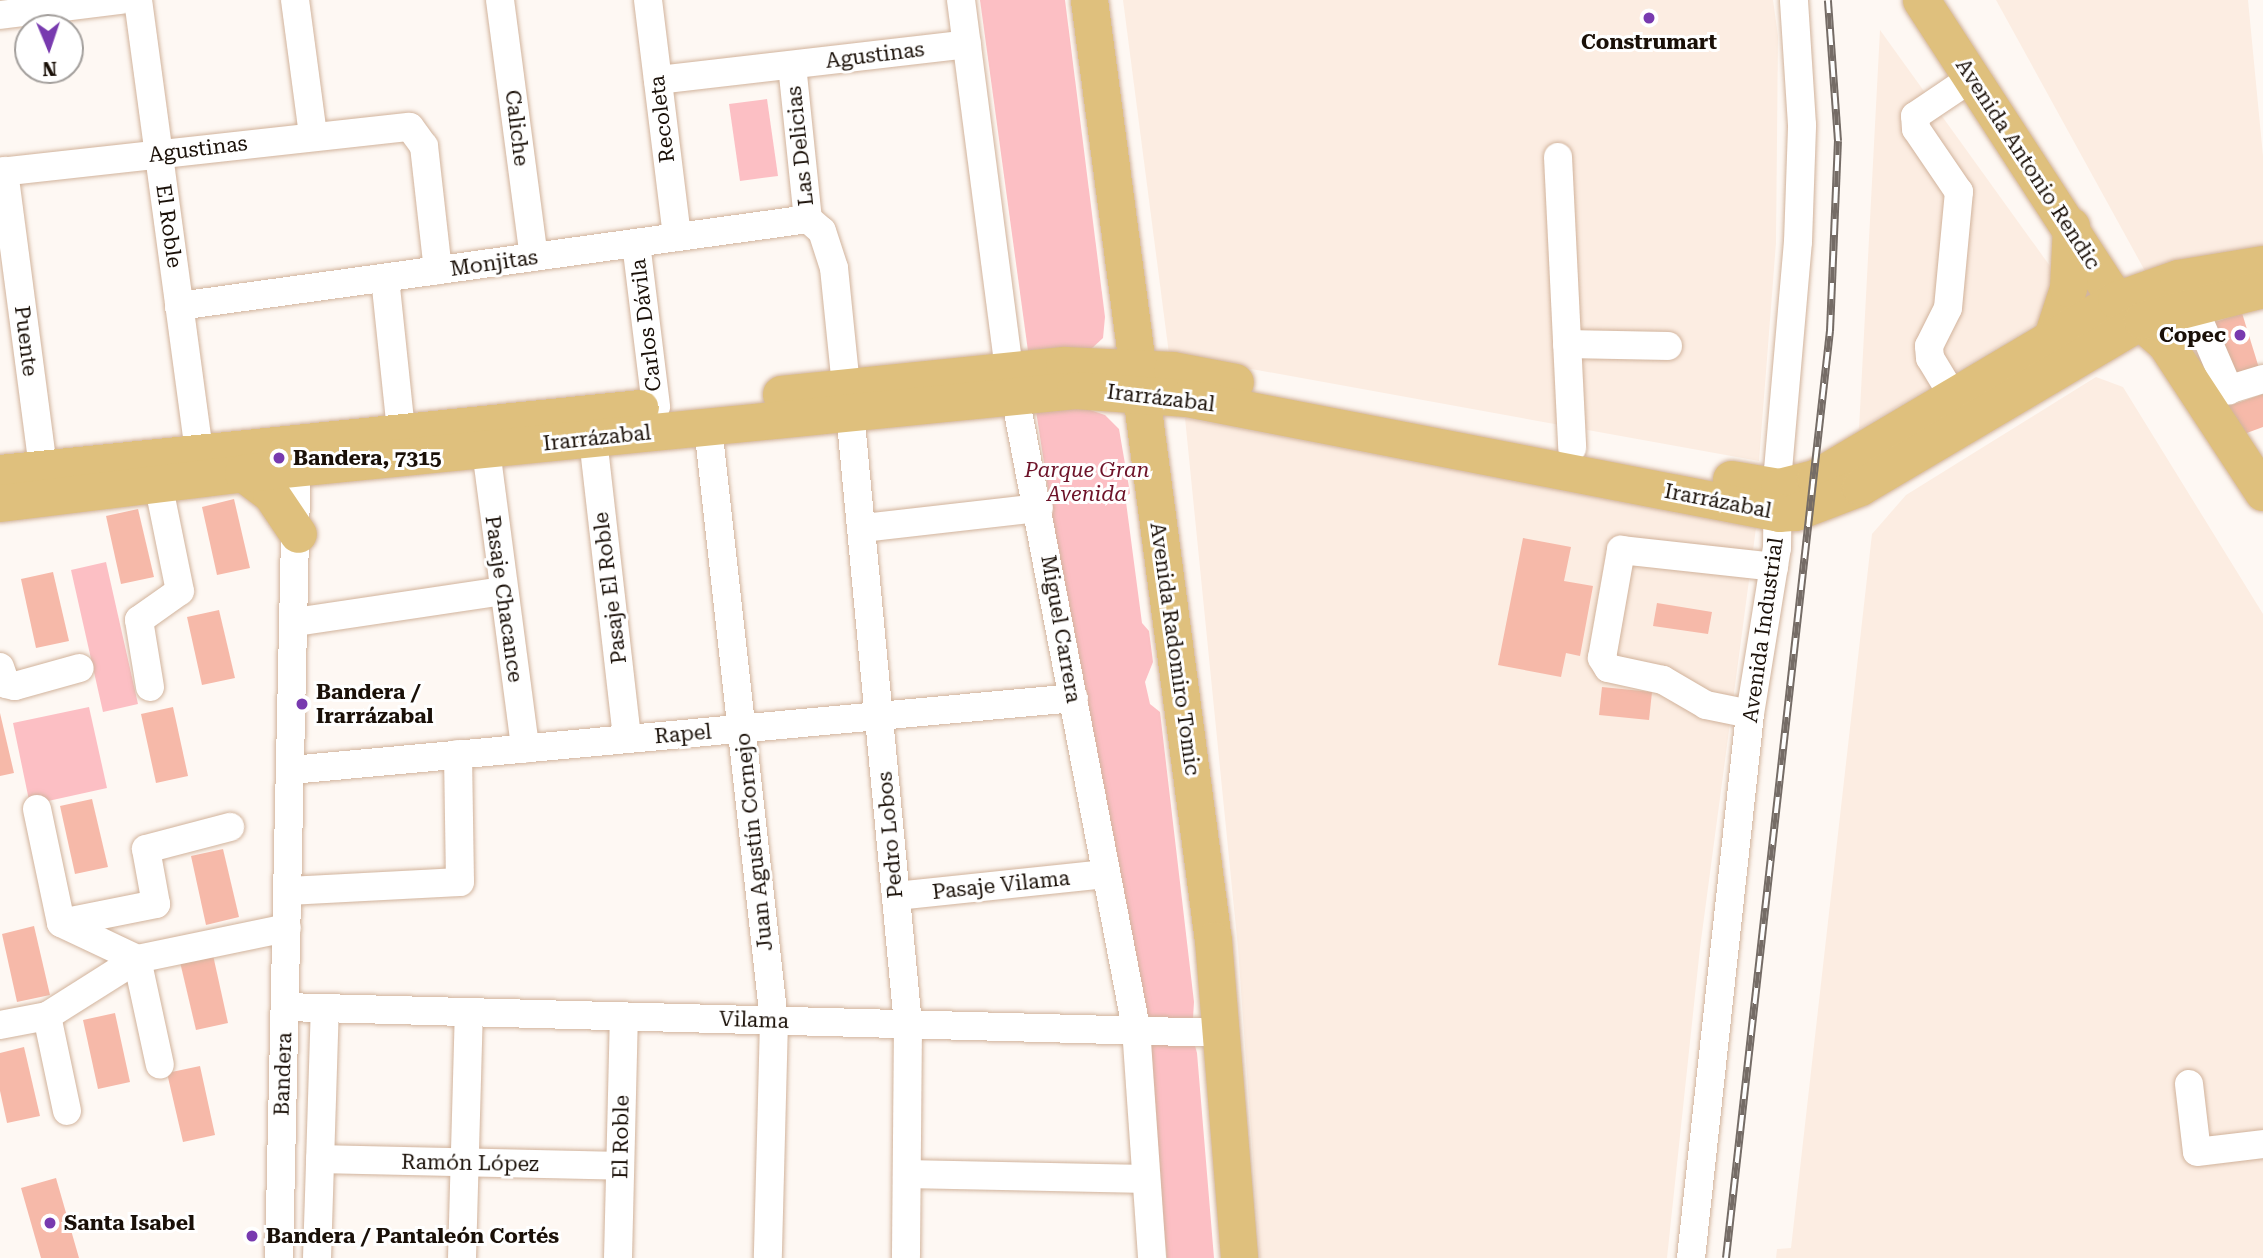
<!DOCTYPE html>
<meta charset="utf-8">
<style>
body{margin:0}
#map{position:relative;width:2263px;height:1258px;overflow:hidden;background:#fef8f3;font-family:"Roboto Serif",serif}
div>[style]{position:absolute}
.built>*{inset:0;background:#fcede2}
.green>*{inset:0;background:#fcbfc4}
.building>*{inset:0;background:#f6b9a9}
.minor-tunnel>*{height:28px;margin-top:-14px;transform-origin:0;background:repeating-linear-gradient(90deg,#dcd5d0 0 28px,transparent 0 42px)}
.roads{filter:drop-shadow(0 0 2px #d1b39c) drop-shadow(0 0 2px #d1b39c)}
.minor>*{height:28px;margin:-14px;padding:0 14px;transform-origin:14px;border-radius:14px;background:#fff}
.major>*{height:37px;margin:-18.5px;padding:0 18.5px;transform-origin:18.5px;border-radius:18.5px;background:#dfc07d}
.rail>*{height:8px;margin-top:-4px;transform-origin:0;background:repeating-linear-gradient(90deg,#fff 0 16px,#756c66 0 32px);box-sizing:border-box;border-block:2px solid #756c66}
.dots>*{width:19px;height:19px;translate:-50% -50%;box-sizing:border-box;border:4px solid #fff;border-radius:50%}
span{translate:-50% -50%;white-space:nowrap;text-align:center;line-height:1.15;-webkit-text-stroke:6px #fff;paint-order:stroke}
.poi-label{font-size:21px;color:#1a1008;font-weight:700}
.right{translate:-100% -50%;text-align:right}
.left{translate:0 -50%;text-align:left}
.street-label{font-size:21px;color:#1a1008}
.park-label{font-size:21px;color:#6d1228;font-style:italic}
.north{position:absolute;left:14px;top:14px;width:70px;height:70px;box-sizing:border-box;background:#fff;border:2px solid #a39f9c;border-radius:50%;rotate:178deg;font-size:19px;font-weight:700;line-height:28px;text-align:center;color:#1a1008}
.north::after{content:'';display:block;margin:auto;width:24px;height:32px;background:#783aaf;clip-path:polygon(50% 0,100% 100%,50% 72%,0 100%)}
</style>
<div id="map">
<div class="built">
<div style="clip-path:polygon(1123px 0,1773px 0,1778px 36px,1776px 243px,1759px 461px,1169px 354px)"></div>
<div style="clip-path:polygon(1996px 0,2248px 0,2263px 156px,2263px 246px,2145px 271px)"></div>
<div style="clip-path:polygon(1880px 30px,2060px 280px,2039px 322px,1859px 429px)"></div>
<div style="clip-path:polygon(2096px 377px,2123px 387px,2263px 614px,2263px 1258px,1776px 1258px,1777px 1249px,1791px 1248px,1872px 534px,1906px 495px)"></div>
<div style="clip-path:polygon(1185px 418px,1756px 528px,1700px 948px,1667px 1258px,1260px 1258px,1238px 948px)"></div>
</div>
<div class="green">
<div style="clip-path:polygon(980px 0,1065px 0,1105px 317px,1103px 338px,1090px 350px,1028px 351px)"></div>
<div style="clip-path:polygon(767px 99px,778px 176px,740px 181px,729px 104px)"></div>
<div style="clip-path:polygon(1075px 405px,1105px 415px,1119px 429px,1130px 493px,1126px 502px,1142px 623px,1149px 631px,1153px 662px,1145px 682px,1150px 704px,1160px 712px,1194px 1002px,1192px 1035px,1197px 1053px,1214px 1258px,1167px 1258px,1142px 1027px,1080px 696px,1036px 411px)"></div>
<div style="clip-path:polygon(106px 562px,138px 704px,103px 712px,71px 570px)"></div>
<div style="clip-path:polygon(89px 707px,107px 788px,30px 805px,13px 723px)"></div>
</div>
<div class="building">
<div style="clip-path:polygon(2242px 313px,2259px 368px,2232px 376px,2215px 322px)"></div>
<div style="clip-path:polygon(2263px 394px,2263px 427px,2236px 437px,2226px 407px)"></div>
<div style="clip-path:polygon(234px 499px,250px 568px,217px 575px,202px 507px)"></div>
<div style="clip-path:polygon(138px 509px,154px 577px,121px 584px,106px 516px)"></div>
<div style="clip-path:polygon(1523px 538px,1571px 547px,1564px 581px,1593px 586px,1580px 656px,1566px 653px,1561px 677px,1498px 665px)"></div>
<div style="clip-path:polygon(53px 572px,69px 641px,36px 648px,21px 579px)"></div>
<div style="clip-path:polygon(1657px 603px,1712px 612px,1708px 634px,1653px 626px)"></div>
<div style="clip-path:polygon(219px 610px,235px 678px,202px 685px,187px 617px)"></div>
<div style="clip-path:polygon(1602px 687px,1652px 692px,1649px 720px,1599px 715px)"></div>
<div style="clip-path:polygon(173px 707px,188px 776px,156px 783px,141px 714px)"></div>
<div style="clip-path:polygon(0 713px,14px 773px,0 776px)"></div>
<div style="clip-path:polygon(92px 799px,108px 867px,75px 874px,60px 806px)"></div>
<div style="clip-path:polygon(223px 849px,239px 917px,206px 925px,191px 856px)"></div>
<div style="clip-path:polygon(34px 926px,50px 995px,17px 1002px,2px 934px)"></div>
<div style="clip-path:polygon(213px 955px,228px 1023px,196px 1030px,180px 962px)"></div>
<div style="clip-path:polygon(115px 1013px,130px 1082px,98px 1089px,83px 1020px)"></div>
<div style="clip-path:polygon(24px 1047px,40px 1116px,7px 1123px,0 1091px,0 1053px)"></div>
<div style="clip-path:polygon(200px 1066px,215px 1135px,183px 1142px,167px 1073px)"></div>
<div style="clip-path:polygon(56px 1178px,79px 1258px,41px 1258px,21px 1188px)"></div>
</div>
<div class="minor-tunnel">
<div style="left:2263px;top:394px;width:1px;rotate:90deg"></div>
</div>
<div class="roads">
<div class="minor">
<div style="left:138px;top:0;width:455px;rotate:82.3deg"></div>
<div style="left:295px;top:0;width:136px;rotate:82.4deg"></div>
<div style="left:500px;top:0;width:259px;rotate:82.5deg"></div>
<div style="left:648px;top:0;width:239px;rotate:83deg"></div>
<div style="left:961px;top:0;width:363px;rotate:82.6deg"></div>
<div style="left:1008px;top:360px;width:680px;rotate:79.15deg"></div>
<div style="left:1136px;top:1028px;width:231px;rotate:86deg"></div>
<div style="left:0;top:15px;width:122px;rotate:-7.1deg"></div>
<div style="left:792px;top:65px;width:155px;rotate:84.1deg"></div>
<div style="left:808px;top:219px;width:18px;rotate:41deg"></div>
<div style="left:822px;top:231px;width:39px;rotate:72deg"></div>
<div style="left:834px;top:268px;width:120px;rotate:84.2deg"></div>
<div style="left:658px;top:80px;width:311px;rotate:-6.6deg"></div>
<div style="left:1558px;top:157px;width:291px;rotate:87.2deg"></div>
<div style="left:4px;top:171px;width:300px;rotate:82.5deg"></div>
<div style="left:0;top:172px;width:412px;rotate:-6.3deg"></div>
<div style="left:410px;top:127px;width:24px;rotate:54deg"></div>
<div style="left:424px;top:146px;width:125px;rotate:83.6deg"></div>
<div style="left:636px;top:243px;width:165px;rotate:83deg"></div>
<div style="left:385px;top:278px;width:154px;rotate:84deg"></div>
<div style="left:2192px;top:304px;width:94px;rotate:66.7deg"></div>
<div style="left:179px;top:306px;width:635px;rotate:-7.87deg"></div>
<div style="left:1567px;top:344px;width:101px;rotate:1.1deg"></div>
<div style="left:2211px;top:395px;width:54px;rotate:-17.1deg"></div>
<div style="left:1953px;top:396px;width:44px;rotate:-121.2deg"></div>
<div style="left:1930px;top:358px;width:12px;rotate:-95deg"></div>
<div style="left:1929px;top:346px;width:42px;rotate:-63.4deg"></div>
<div style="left:1948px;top:308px;width:117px;rotate:-84.6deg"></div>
<div style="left:1959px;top:192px;width:76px;rotate:-124.3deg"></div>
<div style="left:1916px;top:129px;width:13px;rotate:-94deg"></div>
<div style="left:1915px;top:116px;width:70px;rotate:-33.9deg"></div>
<div style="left:850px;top:412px;width:615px;rotate:84.59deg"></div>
<div style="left:908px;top:1024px;width:234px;rotate:90.5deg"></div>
<div style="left:708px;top:427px;width:598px;rotate:83.66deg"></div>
<div style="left:774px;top:1021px;width:237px;rotate:91.5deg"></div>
<div style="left:593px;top:439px;width:301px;rotate:83.5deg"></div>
<div style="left:486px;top:450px;width:301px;rotate:82.5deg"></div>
<div style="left:863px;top:528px;width:177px;rotate:-6.5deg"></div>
<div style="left:295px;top:622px;width:209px;rotate:-8.5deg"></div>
<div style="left:0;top:667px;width:18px;rotate:71deg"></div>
<div style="left:6px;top:684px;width:9px;rotate:13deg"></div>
<div style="left:15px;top:686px;width:67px;rotate:-15.5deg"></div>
<div style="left:150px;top:687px;width:68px;rotate:-99.3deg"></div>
<div style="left:139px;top:620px;width:50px;rotate:-35.3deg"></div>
<div style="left:180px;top:591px;width:110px;rotate:-101.5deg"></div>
<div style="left:1750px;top:714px;width:45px;rotate:-168.4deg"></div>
<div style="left:1706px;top:705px;width:50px;rotate:-149.8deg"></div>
<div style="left:1663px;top:680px;width:56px;rotate:-167.7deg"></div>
<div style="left:1608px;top:668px;width:12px;rotate:-121deg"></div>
<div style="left:1602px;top:658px;width:110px;rotate:-80deg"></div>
<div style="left:1621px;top:550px;width:154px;rotate:6.3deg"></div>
<div style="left:291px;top:770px;width:786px;rotate:-5.25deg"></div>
<div style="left:37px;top:809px;width:116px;rotate:78.1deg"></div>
<div style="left:61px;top:923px;width:84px;rotate:25.3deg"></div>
<div style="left:137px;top:959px;width:108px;rotate:77.8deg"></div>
<div style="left:288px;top:891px;width:172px;rotate:-3deg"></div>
<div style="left:460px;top:882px;width:128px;rotate:-90.9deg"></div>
<div style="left:896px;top:896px;width:211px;rotate:-6deg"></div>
<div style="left:61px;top:923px;width:97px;rotate:-11.3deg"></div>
<div style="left:156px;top:904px;width:56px;rotate:-100.3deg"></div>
<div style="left:146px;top:849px;width:87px;rotate:-14.7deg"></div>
<div style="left:285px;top:1007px;width:937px;rotate:1.59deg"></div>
<div style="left:47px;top:1016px;width:97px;rotate:78.1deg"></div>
<div style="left:0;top:1025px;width:48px;rotate:-10.8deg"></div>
<div style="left:47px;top:1016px;width:107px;rotate:-32.3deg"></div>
<div style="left:137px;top:959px;width:153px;rotate:-11.7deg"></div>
<div style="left:2189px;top:1084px;width:68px;rotate:83.3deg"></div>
<div style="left:2197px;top:1152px;width:66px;rotate:-6.9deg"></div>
<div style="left:320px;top:1159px;width:300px;rotate:1.3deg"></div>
<div style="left:907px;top:1174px;width:239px;rotate:1.2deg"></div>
<div style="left:279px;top:1258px;width:809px;rotate:-88.73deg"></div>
<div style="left:317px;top:1258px;width:250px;rotate:-88.2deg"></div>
<div style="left:462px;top:1258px;width:246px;rotate:-88.4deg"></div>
<div style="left:618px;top:1258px;width:241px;rotate:-88.6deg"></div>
<div style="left:1691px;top:1258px;width:547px;rotate:-83.81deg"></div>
<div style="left:1750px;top:714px;width:168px;rotate:-80.8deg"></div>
<div style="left:1777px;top:548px;width:78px;rotate:-89.3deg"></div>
<div style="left:1778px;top:470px;width:229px;rotate:-85deg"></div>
<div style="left:1798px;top:242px;width:117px;rotate:-88deg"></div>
<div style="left:1802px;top:125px;width:125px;rotate:-93.7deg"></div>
</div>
<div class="major">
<div style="left:1089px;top:0;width:948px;rotate:82.49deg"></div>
<div style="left:1213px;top:940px;width:319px;rotate:85.3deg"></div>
<div style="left:1921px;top:0;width:358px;rotate:57deg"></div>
<div style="left:2116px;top:300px;width:67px;rotate:41.3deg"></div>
<div style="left:2166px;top:344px;width:177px;rotate:56.8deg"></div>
<div style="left:2052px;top:337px;width:52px;rotate:-71.9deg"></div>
<div style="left:2068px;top:288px;width:62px;rotate:-87.2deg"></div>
<div style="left:781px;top:394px;width:284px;rotate:-5.9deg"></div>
<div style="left:1064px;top:365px;width:108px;rotate:2.7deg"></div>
<div style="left:1172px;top:370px;width:64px;rotate:10.8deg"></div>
<div style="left:0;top:473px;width:643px;rotate:-5.8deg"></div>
<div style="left:243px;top:473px;width:35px;rotate:37deg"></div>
<div style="left:271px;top:494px;width:48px;rotate:56deg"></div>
<div style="left:1731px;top:479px;width:49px;rotate:9.5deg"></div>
<div style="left:1779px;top:487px;width:37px;rotate:-14deg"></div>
<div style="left:1815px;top:478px;width:350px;rotate:-30.6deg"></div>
<div style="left:2116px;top:300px;width:66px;rotate:-19.5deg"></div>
<div style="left:2178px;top:278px;width:86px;rotate:-9.4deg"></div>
<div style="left:0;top:503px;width:245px;rotate:-7deg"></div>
<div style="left:243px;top:473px;width:836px;rotate:-5.7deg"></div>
<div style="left:1075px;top:390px;width:112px;rotate:4.1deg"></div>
<div style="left:1187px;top:398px;width:603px;rotate:10.99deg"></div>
<div style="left:1779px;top:513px;width:16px;rotate:-4deg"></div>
<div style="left:1795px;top:512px;width:70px;rotate:-21deg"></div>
<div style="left:1860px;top:487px;width:328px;rotate:-30.6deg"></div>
<div style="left:2142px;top:320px;width:125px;rotate:-14.4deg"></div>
</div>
</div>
<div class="rail">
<div style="left:1726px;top:1258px;width:933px;rotate:-83.6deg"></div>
<div style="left:1830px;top:331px;width:190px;rotate:-87.6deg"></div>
<div style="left:1838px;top:141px;width:141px;rotate:-94.1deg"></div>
</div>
<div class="dots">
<div style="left:1649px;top:18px;background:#783aaf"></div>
<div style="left:2240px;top:335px;background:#783aaf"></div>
<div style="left:279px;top:458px;background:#783aaf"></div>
<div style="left:302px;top:704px;background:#783aaf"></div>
<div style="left:50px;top:1223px;background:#783aaf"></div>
<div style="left:252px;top:1236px;background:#783aaf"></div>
</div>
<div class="poi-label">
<span style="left:1649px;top:42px">Construmart</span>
<span class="right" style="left:2226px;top:335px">Copec</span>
<span class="left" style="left:293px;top:458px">Bandera, 7315</span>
<span class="left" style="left:316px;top:704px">Bandera /<br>Irarrázabal</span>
<span class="left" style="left:64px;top:1223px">Santa Isabel</span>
<span class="left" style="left:266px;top:1236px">Bandera / Pantaleón Cortés</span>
</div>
<div class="street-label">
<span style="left:875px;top:55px;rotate:-7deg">Agustinas</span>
<span style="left:662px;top:119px;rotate:-97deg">Recoleta</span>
<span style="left:517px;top:128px;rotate:83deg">Caliche</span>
<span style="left:800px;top:146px;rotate:-96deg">Las Delicias</span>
<span style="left:198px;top:149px;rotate:-7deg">Agustinas</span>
<span style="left:2028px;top:164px;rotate:57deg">Avenida Antonio Rendic</span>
<span style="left:169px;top:226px;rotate:82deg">El Roble</span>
<span style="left:494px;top:263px;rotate:-8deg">Monjitas</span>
<span style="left:646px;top:325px;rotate:-97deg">Carlos Dávila</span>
<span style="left:26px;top:341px;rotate:83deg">Puente</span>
<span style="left:1161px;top:398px;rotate:7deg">Irarrázabal</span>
<span style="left:597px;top:438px;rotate:-6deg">Irarrázabal</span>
<span style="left:1718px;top:501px;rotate:11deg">Irarrázabal</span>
<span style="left:610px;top:588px;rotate:-97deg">Pasaje El Roble</span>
<span style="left:504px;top:599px;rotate:82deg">Pasaje Chacance</span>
<span style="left:1061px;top:629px;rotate:80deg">Miguel Carrera</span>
<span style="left:1763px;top:630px;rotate:-82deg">Avenida Industrial</span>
<span style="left:1175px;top:649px;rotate:82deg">Avenida Radomiro Tomic</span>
<span style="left:683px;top:734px;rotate:-5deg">Rapel</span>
<span style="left:890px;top:835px;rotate:-95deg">Pedro Lobos</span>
<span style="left:754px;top:842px;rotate:-96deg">Juan Agustín Cornejo</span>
<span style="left:1001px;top:885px;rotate:-6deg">Pasaje Vilama</span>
<span style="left:754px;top:1020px;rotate:2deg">Vilama</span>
<span style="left:283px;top:1074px;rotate:-88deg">Bandera</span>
<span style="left:621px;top:1137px;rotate:-89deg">El Roble</span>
<span style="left:470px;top:1163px;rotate:1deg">Ramón López</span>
</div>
<div class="park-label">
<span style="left:1087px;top:482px">Parque Gran<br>Avenida</span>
</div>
<div class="north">N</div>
</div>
